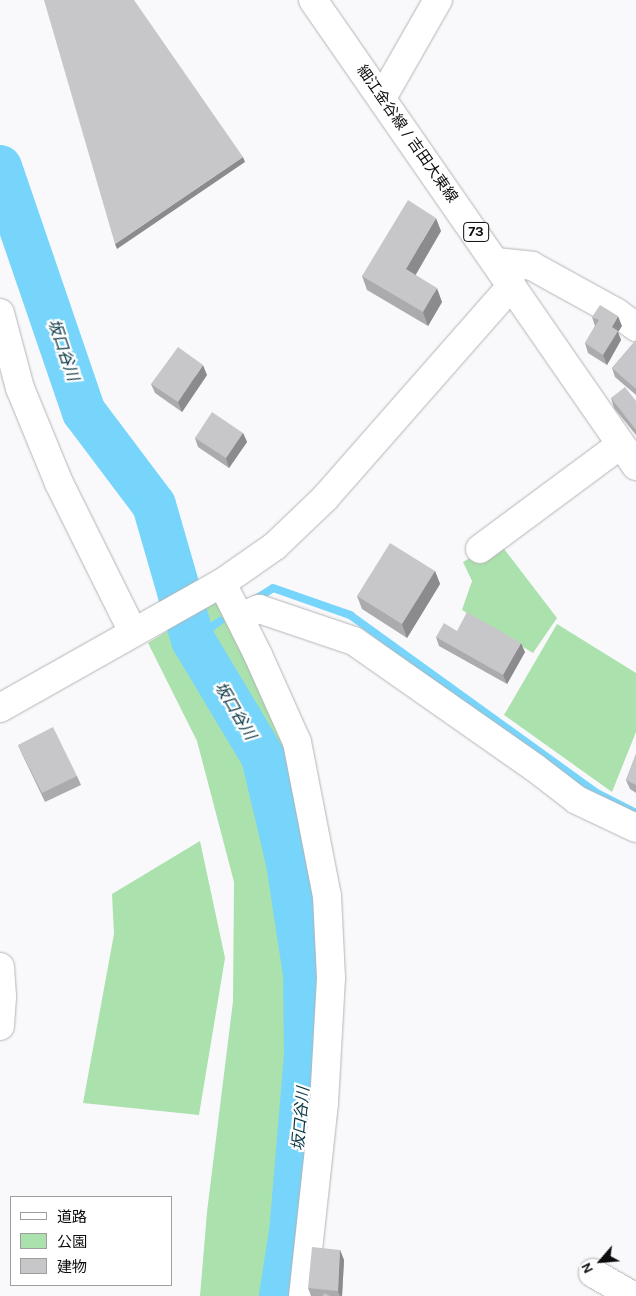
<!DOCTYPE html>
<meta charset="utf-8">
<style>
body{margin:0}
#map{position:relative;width:636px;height:1296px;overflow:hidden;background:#f9f9fc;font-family:Karla,"Noto Sans JP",sans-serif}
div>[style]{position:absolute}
.green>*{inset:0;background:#abe1ac}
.stream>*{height:8px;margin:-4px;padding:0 4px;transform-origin:4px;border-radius:4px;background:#77d5fb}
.river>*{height:44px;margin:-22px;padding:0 22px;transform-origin:22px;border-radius:22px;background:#77d5fb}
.roads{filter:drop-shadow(0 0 1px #b3b4b7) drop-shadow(0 0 1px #b3b4b7)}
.minor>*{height:28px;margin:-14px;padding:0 14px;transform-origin:14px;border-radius:14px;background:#fff}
.major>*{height:28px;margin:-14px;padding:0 14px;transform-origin:14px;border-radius:14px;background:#fff}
.wall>*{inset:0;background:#ababae}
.shaded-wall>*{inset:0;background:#8b8b8d}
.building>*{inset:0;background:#c7c7ca}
span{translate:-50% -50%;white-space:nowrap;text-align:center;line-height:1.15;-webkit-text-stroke:4.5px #fff;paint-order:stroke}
.shield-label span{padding:1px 4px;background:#fff;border:1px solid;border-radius:4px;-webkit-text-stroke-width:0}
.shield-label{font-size:14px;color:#0c0c0d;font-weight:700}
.street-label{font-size:15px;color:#0c0c0d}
.water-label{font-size:16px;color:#093645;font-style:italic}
.legend{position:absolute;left:10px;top:1196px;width:162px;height:90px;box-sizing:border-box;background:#fff;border:1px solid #9e9e9e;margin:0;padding:6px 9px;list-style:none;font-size:15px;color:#0c0c0d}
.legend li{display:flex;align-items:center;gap:10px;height:25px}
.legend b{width:25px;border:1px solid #9e9e9e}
.north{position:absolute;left:576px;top:1236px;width:50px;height:50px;-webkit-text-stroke:4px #fff;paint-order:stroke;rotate:243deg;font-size:14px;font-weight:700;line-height:20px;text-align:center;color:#0c0c0d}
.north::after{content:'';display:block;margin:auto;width:18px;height:22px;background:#0c0c0d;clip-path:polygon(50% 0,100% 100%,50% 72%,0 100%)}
</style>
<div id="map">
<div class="green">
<div style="clip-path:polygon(498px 541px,557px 618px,533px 653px,462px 610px,472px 581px,463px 562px)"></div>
<div style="clip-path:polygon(226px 595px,329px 862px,303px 1296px,200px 1296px,207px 1212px,233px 1001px,234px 882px,197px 741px,148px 643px)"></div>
<div style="clip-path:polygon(557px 624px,636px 673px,636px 732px,612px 792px,504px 715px)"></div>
<div style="clip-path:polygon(200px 841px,225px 958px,199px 1115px,83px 1103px,114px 934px,112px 894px)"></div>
</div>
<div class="stream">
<div style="left:254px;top:600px;width:22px;rotate:-32deg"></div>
<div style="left:273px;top:588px;width:82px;rotate:19.3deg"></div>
<div style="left:350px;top:615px;width:302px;rotate:35.8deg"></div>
<div style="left:595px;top:792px;width:46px;rotate:27.1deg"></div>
<div style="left:193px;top:640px;width:33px;rotate:-35deg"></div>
</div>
<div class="river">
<div style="left:0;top:167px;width:259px;rotate:71.1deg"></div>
<div style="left:84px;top:412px;width:116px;rotate:53deg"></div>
<div style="left:154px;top:505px;width:141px;rotate:73.9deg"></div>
<div style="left:193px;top:640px;width:136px;rotate:59.1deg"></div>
<div style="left:263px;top:757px;width:109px;rotate:76.7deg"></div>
<div style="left:288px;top:863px;width:112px;rotate:81.3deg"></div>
<div style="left:305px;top:974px;width:81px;rotate:89.3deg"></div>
<div style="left:306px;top:1055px;width:178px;rotate:94.8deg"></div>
<div style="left:291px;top:1232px;width:65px;rotate:98.9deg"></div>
</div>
<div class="roads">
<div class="minor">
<div style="left:382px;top:98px;width:113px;rotate:-60.3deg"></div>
<div style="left:496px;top:262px;width:36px;rotate:6deg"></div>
<div style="left:532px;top:266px;width:97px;rotate:28.9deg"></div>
<div style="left:617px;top:313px;width:24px;rotate:36deg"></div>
<div style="left:0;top:313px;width:78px;rotate:75.1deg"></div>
<div style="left:20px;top:388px;width:103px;rotate:67.7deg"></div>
<div style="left:59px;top:483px;width:166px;rotate:63.6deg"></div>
<div style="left:480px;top:549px;width:174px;rotate:-36.6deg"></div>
<div style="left:222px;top:583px;width:80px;rotate:63.4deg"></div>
<div style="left:258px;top:655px;width:95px;rotate:65.9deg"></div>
<div style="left:297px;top:742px;width:157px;rotate:79deg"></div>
<div style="left:327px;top:896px;width:82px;rotate:87.2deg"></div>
<div style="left:331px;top:978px;width:125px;rotate:93.2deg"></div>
<div style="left:324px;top:1103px;width:194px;rotate:96.2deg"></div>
<div style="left:240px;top:617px;width:21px;rotate:-23deg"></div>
<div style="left:259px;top:609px;width:100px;rotate:18.6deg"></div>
<div style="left:354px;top:641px;width:220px;rotate:35deg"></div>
<div style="left:534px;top:767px;width:54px;rotate:37.5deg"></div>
<div style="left:577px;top:800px;width:65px;rotate:25.4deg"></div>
<div style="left:0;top:708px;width:255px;rotate:-29.4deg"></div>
<div style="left:222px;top:583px;width:65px;rotate:-34.9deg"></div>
<div style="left:275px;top:546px;width:69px;rotate:-43.8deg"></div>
<div style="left:325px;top:498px;width:283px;rotate:-48.7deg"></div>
<div style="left:0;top:967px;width:30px;rotate:86deg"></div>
<div style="left:2px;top:997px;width:29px;rotate:94deg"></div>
<div style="left:593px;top:1273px;width:46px;rotate:29.9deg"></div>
</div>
<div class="major">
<div style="left:313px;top:0;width:567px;rotate:55.27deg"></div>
</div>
</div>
<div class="wall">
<div style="clip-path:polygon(441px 231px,415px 275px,442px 302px,428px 326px,367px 290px,362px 276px)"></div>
<div style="clip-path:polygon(592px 317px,622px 326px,618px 332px,621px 340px,607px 365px,588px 353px,585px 343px,595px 326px)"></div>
<div style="clip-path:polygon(636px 340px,636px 395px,615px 377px,612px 368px)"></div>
<div style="clip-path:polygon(207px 375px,182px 412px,155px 393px,151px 384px)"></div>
<div style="clip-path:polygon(611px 398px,636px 401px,636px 435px,614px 408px)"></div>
<div style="clip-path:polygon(243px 433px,247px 442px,229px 468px,198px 447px,195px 438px)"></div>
<div style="clip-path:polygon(435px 571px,440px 584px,407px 638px,362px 609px,357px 596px)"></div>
<div style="clip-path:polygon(457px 631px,525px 652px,507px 684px,439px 646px,436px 637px)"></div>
<div style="clip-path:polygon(18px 745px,77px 776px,81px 785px,45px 802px,22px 754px)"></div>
<div style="clip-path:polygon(636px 754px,636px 793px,630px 789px,626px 780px)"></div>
<div style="clip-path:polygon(340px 1250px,344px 1260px,342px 1296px,311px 1296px,308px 1288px)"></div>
</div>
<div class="shaded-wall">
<div style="clip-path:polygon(243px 157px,245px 162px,117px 249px,115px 244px)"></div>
<div style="clip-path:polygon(436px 218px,441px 231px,411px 283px,406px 269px)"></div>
<div style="clip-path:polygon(437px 288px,442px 302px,428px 326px,423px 312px)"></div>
<div style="clip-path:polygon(618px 316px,622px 326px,618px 332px,621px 340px,607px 365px,603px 355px,612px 327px)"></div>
<div style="clip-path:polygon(203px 365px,207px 375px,182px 412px,178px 402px)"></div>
<div style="clip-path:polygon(243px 433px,247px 442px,229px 468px,226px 458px)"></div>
<div style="clip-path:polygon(435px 571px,440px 584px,407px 638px,402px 624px)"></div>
<div style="clip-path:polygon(521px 643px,525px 652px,507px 684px,503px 675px)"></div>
<div style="clip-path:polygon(340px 1250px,344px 1260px,342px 1296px,340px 1296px,338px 1291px)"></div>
</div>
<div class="building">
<div style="clip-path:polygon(44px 0,134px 0,243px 157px,115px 244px)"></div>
<div style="clip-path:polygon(408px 200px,436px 218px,406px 269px,437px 288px,423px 312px,362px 276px)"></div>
<div style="clip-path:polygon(600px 305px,618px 316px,612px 327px,618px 331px,603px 355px,585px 343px,599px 320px,592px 317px)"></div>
<div style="clip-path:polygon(636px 340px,636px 389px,612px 368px)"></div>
<div style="clip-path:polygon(178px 347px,203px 365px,178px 402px,151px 384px)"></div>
<div style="clip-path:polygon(625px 387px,636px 401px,636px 430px,611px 398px)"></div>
<div style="clip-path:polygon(212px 412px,243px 433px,226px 458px,195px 438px)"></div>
<div style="clip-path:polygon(390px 543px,435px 571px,402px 624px,357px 596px)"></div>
<div style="clip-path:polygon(467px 612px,521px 643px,503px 675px,436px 637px,444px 623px,457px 631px)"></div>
<div style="clip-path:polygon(53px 727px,77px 776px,42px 793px,18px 745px)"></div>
<div style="clip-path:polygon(636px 754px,636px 785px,626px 780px)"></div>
<div style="clip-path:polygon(312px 1247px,340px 1250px,338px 1291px,308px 1288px)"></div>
<div style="clip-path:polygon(324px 1293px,330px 1296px,323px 1296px)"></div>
</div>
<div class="shield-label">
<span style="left:476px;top:232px">73</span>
</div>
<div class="street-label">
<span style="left:407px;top:134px;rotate:55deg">細江金谷線 / 吉田大東線</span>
</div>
<div class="water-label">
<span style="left:63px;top:350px;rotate:71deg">坂口谷川</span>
<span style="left:235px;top:711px;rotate:59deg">坂口谷川</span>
<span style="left:301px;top:1119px;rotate:-85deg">坂口谷川</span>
</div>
<ul class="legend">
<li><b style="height:6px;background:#fff"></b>道路</li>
<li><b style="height:14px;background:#abe1ac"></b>公園</li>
<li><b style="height:14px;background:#c7c7ca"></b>建物</li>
</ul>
<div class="north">N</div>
</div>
